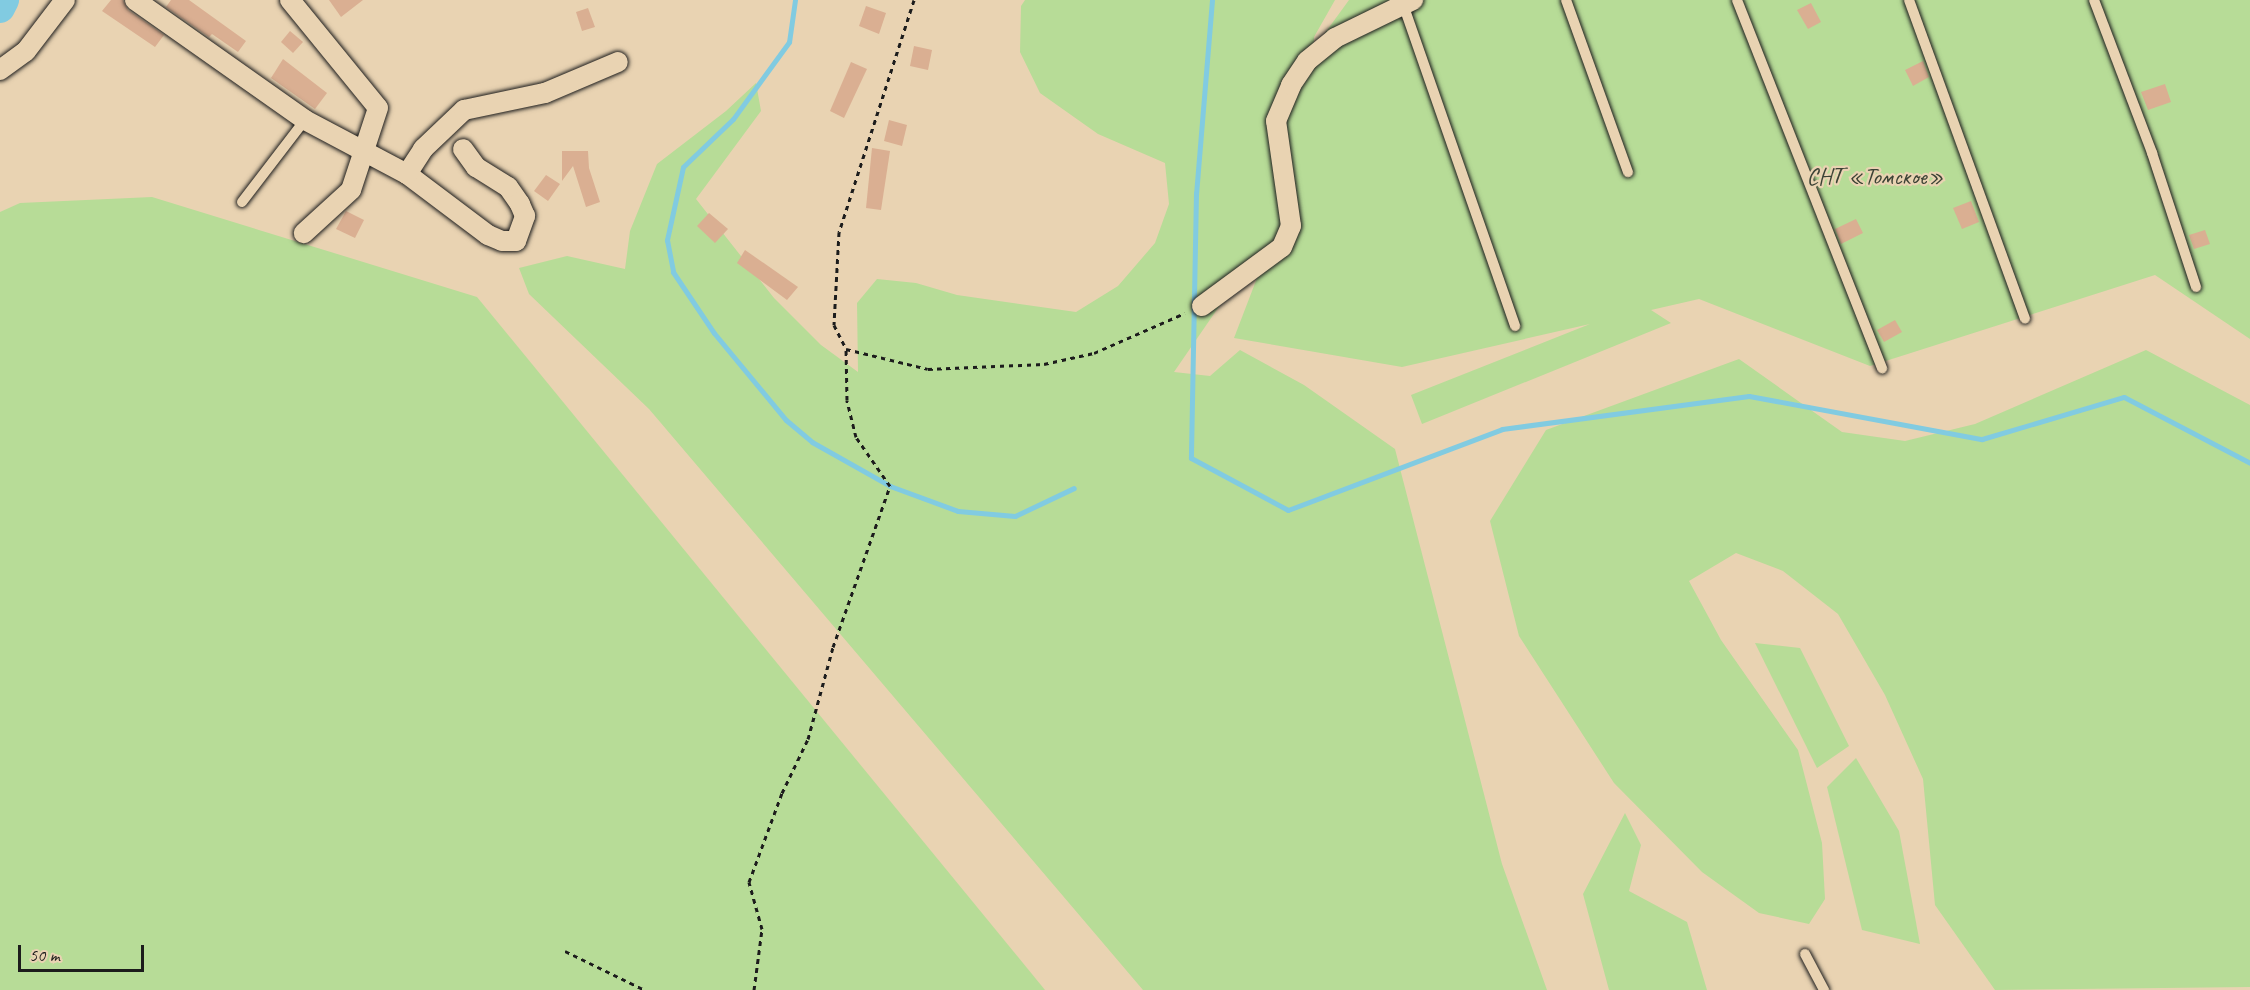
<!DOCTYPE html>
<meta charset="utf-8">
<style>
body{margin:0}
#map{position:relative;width:2250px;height:990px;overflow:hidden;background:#e9d3b2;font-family:Caveat,sans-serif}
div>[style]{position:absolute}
.green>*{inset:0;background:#b7dc97}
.stream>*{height:5px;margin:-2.5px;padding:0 2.5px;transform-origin:2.5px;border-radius:2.5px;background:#81cbe1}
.river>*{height:30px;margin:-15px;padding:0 15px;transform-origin:15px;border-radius:15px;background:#81cbe1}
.building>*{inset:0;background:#daaf92}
.path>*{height:3px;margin-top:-1.5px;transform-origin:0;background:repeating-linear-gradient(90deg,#1c1c1c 0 4.5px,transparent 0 9px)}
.roads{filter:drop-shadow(0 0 2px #1c1c1c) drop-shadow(0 0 2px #1c1c1c)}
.lane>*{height:10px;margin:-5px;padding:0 5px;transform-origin:5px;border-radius:5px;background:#e9d3b2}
.street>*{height:20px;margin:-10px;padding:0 10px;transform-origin:10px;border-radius:10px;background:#e9d3b2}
span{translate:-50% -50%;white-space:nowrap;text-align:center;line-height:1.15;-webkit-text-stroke:4.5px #e9d3b2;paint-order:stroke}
.park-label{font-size:24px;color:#3b4235}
.scale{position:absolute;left:18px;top:945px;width:126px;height:27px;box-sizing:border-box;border:3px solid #1c1c1c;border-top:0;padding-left:8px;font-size:18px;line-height:21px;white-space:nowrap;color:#1c1c1c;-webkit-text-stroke:4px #e9d3b2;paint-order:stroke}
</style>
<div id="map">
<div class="green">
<div style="clip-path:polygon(1025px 0,1335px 0,1314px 37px,1314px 48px,1349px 0,2250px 0,2250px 339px,2155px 275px,1870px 366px,1699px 299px,1651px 310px,1671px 323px,1422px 424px,1411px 395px,1590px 324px,1402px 367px,1234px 338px,1267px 252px,1240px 276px,1174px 372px,1210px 376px,1240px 350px,1304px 385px,1395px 449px,1502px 864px,1547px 990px,1143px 990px,649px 409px,529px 294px,519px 268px,567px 256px,625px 269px,630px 231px,657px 164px,726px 111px,756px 83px,761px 111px,696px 199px,774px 298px,821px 345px,858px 372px,857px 303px,877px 279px,916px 283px,957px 295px,1076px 312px,1118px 286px,1155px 243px,1169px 204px,1165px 163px,1098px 134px,1040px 93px,1020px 52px,1021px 6px)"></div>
<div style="clip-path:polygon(152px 197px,477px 297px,1045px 990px,0 990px,0 212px,20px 203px)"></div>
<div style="clip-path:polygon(2146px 350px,2250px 405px,2250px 987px,1995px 990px,1935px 905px,1923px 779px,1885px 695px,1838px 614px,1783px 571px,1736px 553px,1689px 581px,1721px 640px,1798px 750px,1822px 843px,1825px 899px,1809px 924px,1759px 913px,1702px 872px,1614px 783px,1519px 636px,1490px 521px,1546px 430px,1739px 359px,1842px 432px,1905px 441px,1975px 424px)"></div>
<div style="clip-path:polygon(1755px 643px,1800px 648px,1849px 746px,1817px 768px)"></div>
<div style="clip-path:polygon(1856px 758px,1899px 831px,1920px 944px,1862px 930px,1827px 787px)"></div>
<div style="clip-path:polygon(1625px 813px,1641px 845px,1629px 891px,1687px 922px,1707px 990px,1609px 990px,1583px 894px)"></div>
</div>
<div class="stream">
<div style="left:795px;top:0;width:42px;rotate:98.1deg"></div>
<div style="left:789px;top:42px;width:95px;rotate:126deg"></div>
<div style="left:733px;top:119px;width:69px;rotate:136.2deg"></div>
<div style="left:683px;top:167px;width:75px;rotate:102.4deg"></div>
<div style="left:667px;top:240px;width:33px;rotate:79deg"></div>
<div style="left:673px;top:272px;width:73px;rotate:56.1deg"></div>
<div style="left:714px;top:333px;width:113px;rotate:50.4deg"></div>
<div style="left:786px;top:420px;width:34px;rotate:40deg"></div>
<div style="left:812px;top:442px;width:90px;rotate:29.4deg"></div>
<div style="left:890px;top:486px;width:72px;rotate:20.2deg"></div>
<div style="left:958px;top:511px;width:57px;rotate:5deg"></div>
<div style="left:1015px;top:516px;width:65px;rotate:-25.4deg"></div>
<div style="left:1212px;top:0;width:194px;rotate:94.7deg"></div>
<div style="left:1196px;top:193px;width:265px;rotate:91.1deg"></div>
<div style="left:1191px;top:458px;width:110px;rotate:28.2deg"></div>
<div style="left:1288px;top:510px;width:229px;rotate:-20.7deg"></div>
<div style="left:1502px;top:429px;width:249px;rotate:-7.6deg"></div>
<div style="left:1749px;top:396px;width:237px;rotate:10.5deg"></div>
<div style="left:1982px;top:439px;width:148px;rotate:-16.5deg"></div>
<div style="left:2124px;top:397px;width:142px;rotate:27.6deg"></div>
</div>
<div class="river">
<div style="left:0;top:8px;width:9px;rotate:-63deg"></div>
</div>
<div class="building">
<div style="clip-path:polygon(111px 0,123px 0,128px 10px,164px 35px,155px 47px,102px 11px)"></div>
<div style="clip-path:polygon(171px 0,189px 0,246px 41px,238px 52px,212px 34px,209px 37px,166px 7px)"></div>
<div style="clip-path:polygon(329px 0,363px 0,341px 17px)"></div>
<div style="clip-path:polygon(1811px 3px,1821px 22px,1808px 29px,1797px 10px)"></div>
<div style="clip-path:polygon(866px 6px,886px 13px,879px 34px,859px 26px)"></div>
<div style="clip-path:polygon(588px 8px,595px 27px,582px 31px,576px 12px)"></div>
<div style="clip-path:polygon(290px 31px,303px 42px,293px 53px,281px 42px)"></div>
<div style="clip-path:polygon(914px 46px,932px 50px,928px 70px,910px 66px)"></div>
<div style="clip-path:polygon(283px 59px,327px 93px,315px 109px,271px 78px)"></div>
<div style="clip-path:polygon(1923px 61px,1929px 77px,1913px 86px,1905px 70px)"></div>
<div style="clip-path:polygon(851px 62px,867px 69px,844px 118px,830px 111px)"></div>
<div style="clip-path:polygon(2165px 84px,2171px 102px,2148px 110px,2141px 92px)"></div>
<div style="clip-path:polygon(889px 120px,907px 125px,902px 146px,884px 141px)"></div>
<div style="clip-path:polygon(872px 148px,890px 151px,881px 210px,866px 208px)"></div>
<div style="clip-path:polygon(562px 151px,588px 151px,589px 168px,600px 202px,586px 207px,573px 166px,562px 181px)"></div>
<div style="clip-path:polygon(546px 175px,560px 184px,548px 201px,534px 191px)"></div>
<div style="clip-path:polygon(1971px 201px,1979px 222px,1962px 229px,1953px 208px)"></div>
<div style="clip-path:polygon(346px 211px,364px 220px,355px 238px,336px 229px)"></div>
<div style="clip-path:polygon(709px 213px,728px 229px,715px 243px,697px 226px)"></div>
<div style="clip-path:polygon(1856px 219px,1863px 233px,1841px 244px,1835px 229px)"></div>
<div style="clip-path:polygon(2205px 230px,2210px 244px,2194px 249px,2189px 235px)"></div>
<div style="clip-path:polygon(745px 250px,798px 287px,787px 300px,737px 263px)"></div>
<div style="clip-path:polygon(1895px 320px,1902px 332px,1884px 342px,1877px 330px)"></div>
</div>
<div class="path">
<div style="left:914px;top:0;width:244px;rotate:107.9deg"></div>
<div style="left:839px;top:232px;width:93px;rotate:93.1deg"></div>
<div style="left:834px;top:325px;width:27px;rotate:63deg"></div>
<div style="left:846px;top:349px;width:84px;rotate:13.7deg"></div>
<div style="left:928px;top:369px;width:116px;rotate:-2.5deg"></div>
<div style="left:1044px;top:364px;width:51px;rotate:-12.4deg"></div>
<div style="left:1094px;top:353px;width:99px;rotate:-23.7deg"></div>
<div style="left:565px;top:951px;width:89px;rotate:26deg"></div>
<div style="left:754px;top:990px;width:62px;rotate:-82.5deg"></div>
<div style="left:762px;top:929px;width:49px;rotate:-105.5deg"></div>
<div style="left:749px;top:882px;width:95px;rotate:-69.7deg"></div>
<div style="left:782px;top:793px;width:60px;rotate:-64.3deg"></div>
<div style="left:808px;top:739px;width:95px;rotate:-74.8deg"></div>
<div style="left:833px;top:647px;width:171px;rotate:-70.5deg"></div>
<div style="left:890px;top:486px;width:60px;rotate:-124.8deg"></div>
<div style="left:856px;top:437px;width:38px;rotate:-104deg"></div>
<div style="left:847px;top:400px;width:51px;rotate:-91.1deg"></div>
</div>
<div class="roads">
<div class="lane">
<div style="left:1566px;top:0;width:183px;rotate:70.2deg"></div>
<div style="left:1737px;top:0;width:396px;rotate:68.5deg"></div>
<div style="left:1909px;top:0;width:339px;rotate:70deg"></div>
<div style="left:2094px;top:0;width:164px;rotate:69.2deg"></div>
<div style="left:2152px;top:153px;width:141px;rotate:71.8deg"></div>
<div style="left:1403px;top:4px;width:341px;rotate:70.8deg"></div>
<div style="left:242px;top:202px;width:103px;rotate:-52.5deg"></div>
<div style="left:1805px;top:954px;width:41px;rotate:62.2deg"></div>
</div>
<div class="street">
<div style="left:135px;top:0;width:208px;rotate:35.2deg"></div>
<div style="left:305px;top:120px;width:115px;rotate:27.9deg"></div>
<div style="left:407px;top:174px;width:101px;rotate:37deg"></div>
<div style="left:488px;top:235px;width:15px;rotate:23deg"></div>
<div style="left:502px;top:241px;width:14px"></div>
<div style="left:516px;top:241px;width:27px;rotate:-70deg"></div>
<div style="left:525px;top:216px;width:13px;rotate:-113deg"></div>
<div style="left:520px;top:204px;width:21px;rotate:-125deg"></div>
<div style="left:508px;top:187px;width:38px;rotate:-148deg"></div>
<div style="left:476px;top:167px;width:22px;rotate:-126deg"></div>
<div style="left:290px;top:0;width:139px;rotate:50.8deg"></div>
<div style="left:378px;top:108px;width:86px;rotate:108.2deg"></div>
<div style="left:351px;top:190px;width:64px;rotate:137.5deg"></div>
<div style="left:0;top:70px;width:32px;rotate:-36deg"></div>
<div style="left:26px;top:51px;width:64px;rotate:-52.6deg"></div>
<div style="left:407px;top:174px;width:30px;rotate:-57deg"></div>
<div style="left:423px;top:149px;width:57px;rotate:-43.6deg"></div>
<div style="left:464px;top:110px;width:83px;rotate:-11.9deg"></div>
<div style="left:545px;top:93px;width:79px;rotate:-23deg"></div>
<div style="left:1202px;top:306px;width:99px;rotate:-36.4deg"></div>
<div style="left:1282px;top:247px;width:23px;rotate:-67deg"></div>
<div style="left:1291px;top:226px;width:106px;rotate:-98.1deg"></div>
<div style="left:1276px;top:121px;width:39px;rotate:-67deg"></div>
<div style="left:1291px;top:85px;width:29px;rotate:-56deg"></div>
<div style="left:1307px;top:61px;width:36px;rotate:-39deg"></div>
<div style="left:1335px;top:38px;width:87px;rotate:-26deg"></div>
</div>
</div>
<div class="park-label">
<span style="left:1875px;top:177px">СНТ «Томское»</span>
</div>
<div class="scale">50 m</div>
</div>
